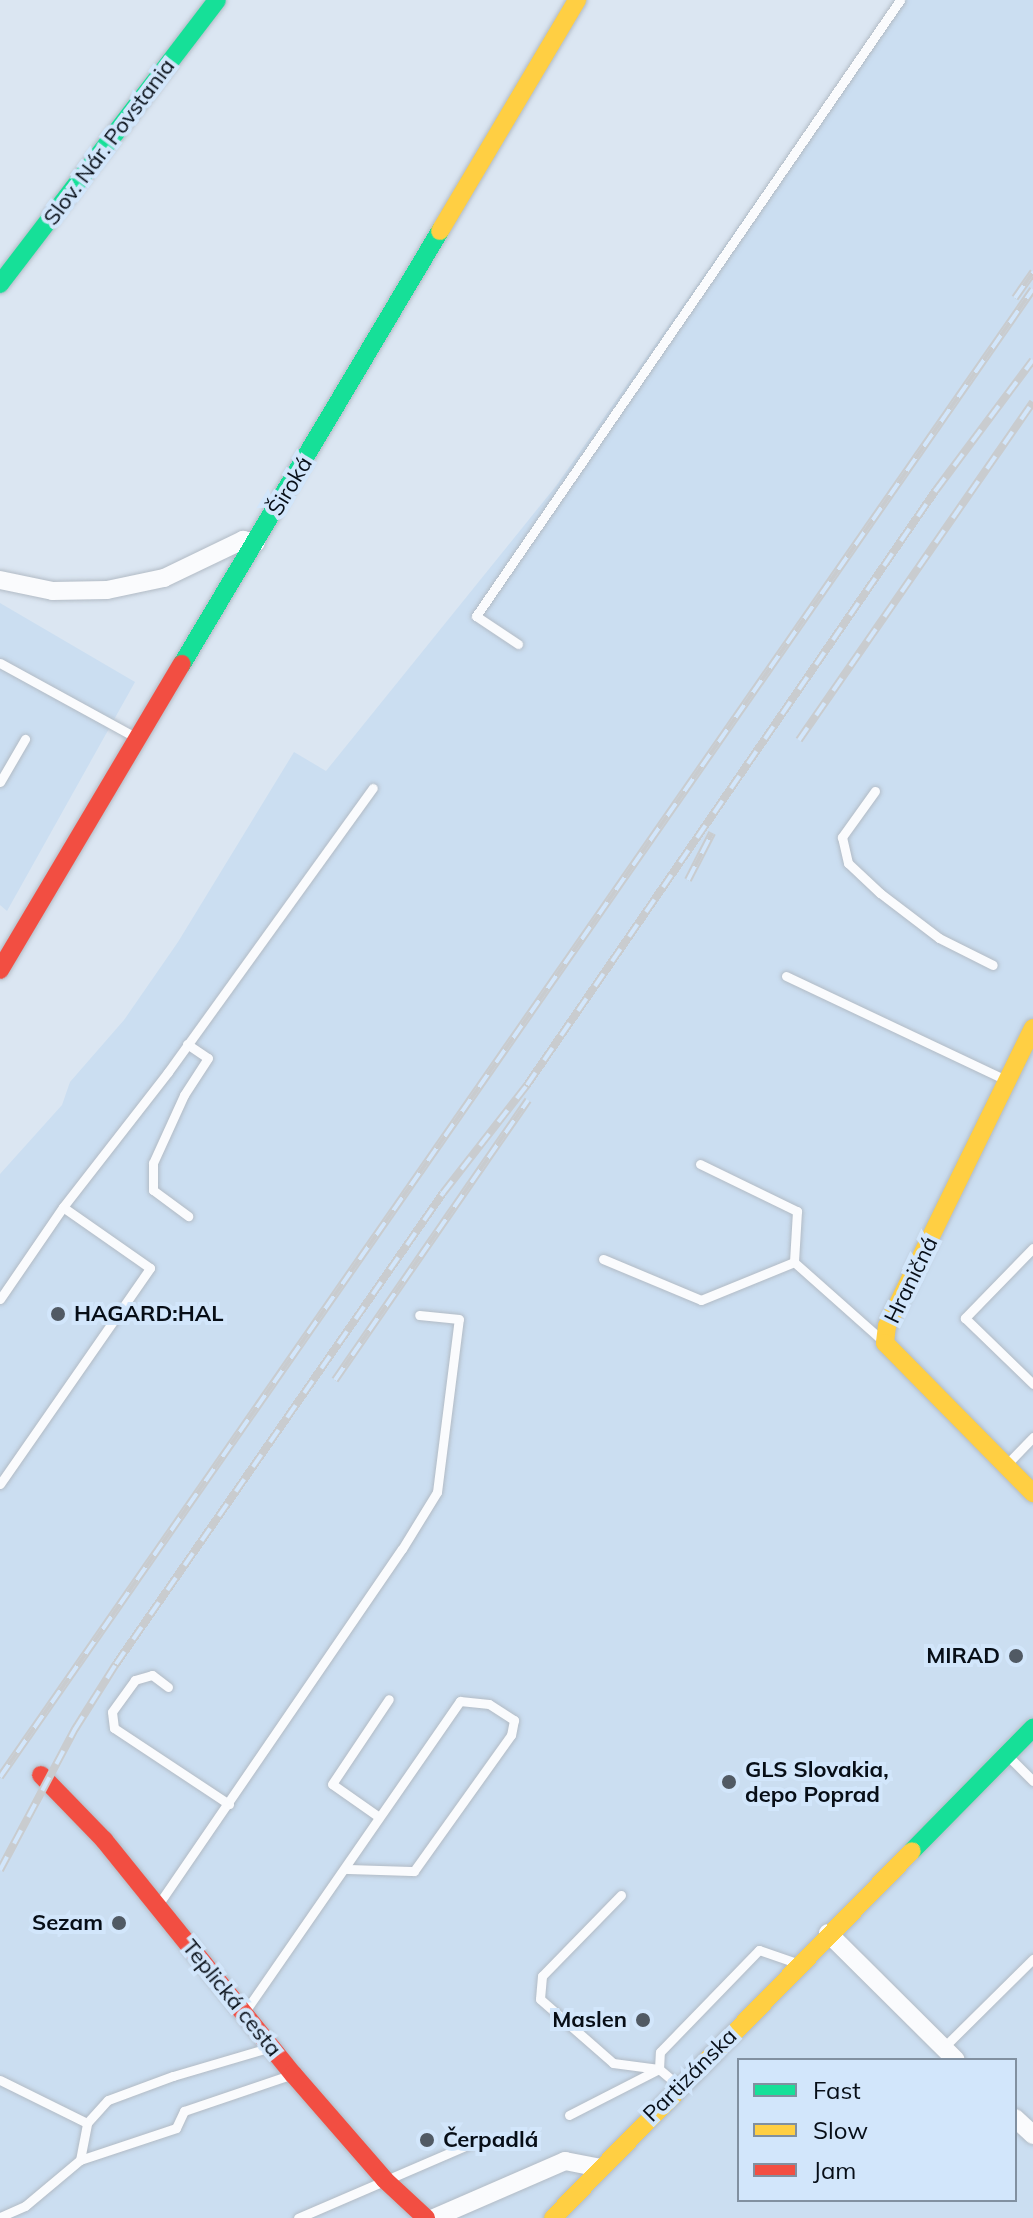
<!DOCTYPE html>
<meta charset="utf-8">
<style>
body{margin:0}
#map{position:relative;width:1033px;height:2218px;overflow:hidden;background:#dbe6f2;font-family:Mulish,sans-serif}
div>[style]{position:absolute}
.built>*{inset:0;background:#cbdef1}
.roads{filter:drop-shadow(0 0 2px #b2bbc5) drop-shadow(0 0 2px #b2bbc5)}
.lane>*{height:9px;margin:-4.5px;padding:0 4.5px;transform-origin:4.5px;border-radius:4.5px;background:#fafbfd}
.street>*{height:18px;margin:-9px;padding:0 9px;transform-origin:9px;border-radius:9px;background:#fafbfd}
.fast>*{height:18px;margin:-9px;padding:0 9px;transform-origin:9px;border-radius:9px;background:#16e098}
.slow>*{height:18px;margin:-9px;padding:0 9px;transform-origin:9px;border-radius:9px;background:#ffcf43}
.jam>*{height:18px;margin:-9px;padding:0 9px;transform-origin:9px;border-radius:9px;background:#f24e42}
.rail>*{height:8px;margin-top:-4px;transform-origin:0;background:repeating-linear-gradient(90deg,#d2e6fb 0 15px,#c9cccf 0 30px);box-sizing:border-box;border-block:2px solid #c9cccf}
.dots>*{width:22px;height:22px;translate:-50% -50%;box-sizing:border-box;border:4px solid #d2e6fb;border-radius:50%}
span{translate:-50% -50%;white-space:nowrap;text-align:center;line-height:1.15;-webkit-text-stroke:8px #d2e6fb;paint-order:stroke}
.street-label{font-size:22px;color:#070e17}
.poi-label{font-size:22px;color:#070e17;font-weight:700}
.left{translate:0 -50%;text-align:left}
.right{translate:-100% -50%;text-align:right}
.legend{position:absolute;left:737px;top:2058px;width:280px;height:144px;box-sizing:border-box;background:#d2e6fb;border:2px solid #8190a0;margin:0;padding:10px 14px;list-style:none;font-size:24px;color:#070e17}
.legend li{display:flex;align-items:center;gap:16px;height:40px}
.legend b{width:40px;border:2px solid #8190a0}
</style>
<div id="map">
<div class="built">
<div style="clip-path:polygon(evenodd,897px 0,1033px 0,1033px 2218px,0 2218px,0 1174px,62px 1105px,70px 1082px,124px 1020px,178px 942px,294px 752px,326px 771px,556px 486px,897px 0,739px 2060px,1015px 2060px,1015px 2200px,739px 2200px,739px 2060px)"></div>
<div style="clip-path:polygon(0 603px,135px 682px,7px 911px,0 905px)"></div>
</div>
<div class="roads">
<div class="lane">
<div style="left:518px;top:644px;width:50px;rotate:-146.3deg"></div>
<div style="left:476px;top:616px;width:748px;rotate:-55.46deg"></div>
<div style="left:0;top:663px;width:154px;rotate:28.7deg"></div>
<div style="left:0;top:782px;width:50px;rotate:-59.8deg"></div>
<div style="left:875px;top:791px;width:57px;rotate:125.7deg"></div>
<div style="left:842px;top:837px;width:27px;rotate:77deg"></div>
<div style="left:848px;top:863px;width:44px;rotate:43.2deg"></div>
<div style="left:880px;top:893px;width:74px;rotate:37.3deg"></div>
<div style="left:939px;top:938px;width:60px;rotate:26.6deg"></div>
<div style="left:786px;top:976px;width:241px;rotate:25.3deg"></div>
<div style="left:187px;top:1044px;width:25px;rotate:34deg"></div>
<div style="left:208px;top:1058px;width:44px;rotate:123deg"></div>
<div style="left:184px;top:1095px;width:75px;rotate:114.5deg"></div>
<div style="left:153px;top:1163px;width:27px;rotate:90deg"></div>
<div style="left:153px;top:1190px;width:44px;rotate:36.6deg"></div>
<div style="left:700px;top:1164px;width:108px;rotate:25.9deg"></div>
<div style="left:797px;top:1211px;width:51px;rotate:93.4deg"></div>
<div style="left:1033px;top:1248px;width:98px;rotate:134.2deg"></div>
<div style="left:965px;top:1318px;width:95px;rotate:44.1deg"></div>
<div style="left:603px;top:1259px;width:106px;rotate:22.7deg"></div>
<div style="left:701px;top:1300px;width:100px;rotate:-22.2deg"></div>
<div style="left:794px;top:1262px;width:118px;rotate:41.6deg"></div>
<div style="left:0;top:1299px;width:112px;rotate:-55.6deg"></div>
<div style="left:63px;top:1207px;width:171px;rotate:-52.1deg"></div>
<div style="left:168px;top:1072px;width:350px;rotate:-54.2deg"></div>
<div style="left:1008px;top:1463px;width:36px;rotate:-46deg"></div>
<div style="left:0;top:1484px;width:263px;rotate:-55.2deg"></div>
<div style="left:150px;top:1268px;width:106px;rotate:-145deg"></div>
<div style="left:168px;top:1687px;width:20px;rotate:-143deg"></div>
<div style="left:152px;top:1675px;width:18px;rotate:164deg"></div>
<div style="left:135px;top:1680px;width:39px;rotate:126deg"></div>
<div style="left:112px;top:1712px;width:16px;rotate:83deg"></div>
<div style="left:114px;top:1728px;width:138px;rotate:33.5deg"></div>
<div style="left:1009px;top:1757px;width:34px;rotate:45deg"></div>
<div style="left:379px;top:1817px;width:57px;rotate:-144.9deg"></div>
<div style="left:332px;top:1784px;width:102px;rotate:-56.2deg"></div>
<div style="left:621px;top:1895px;width:113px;rotate:134.3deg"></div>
<div style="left:542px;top:1976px;width:23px;rotate:95deg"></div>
<div style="left:540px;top:1999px;width:97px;rotate:41.2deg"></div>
<div style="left:613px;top:2063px;width:46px;rotate:7.4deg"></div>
<div style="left:659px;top:2069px;width:26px;rotate:40deg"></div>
<div style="left:160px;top:1902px;width:428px;rotate:-55.6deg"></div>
<div style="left:402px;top:1549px;width:67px;rotate:-58.4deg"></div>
<div style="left:437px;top:1492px;width:174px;rotate:-82.8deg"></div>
<div style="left:459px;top:1319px;width:40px;rotate:-174.3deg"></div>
<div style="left:246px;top:2010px;width:376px;rotate:-55.3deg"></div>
<div style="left:460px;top:1701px;width:29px;rotate:6deg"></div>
<div style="left:489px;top:1704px;width:30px;rotate:33deg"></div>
<div style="left:514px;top:1720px;width:15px;rotate:101deg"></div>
<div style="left:511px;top:1735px;width:167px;rotate:125.5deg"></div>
<div style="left:414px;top:1871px;width:69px;rotate:-178.3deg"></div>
<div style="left:943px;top:2048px;width:127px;rotate:-44.7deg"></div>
<div style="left:0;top:2080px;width:97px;rotate:26.3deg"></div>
<div style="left:87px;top:2123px;width:31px;rotate:-48deg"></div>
<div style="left:108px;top:2100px;width:69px;rotate:-20.3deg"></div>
<div style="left:173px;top:2076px;width:99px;rotate:-16.4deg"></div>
<div style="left:569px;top:2115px;width:101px;rotate:-27.1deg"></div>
<div style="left:659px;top:2069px;width:17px;rotate:-87deg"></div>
<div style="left:660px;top:2052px;width:142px;rotate:-45.9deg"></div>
<div style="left:759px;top:1950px;width:39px;rotate:19deg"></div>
<div style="left:80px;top:2160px;width:101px;rotate:-18.4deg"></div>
<div style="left:176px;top:2128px;width:19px;rotate:-65deg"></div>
<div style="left:184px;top:2111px;width:112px;rotate:-18.8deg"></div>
<div style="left:0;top:2217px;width:27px;rotate:-24deg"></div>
<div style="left:25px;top:2206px;width:72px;rotate:-39.9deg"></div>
<div style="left:80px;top:2160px;width:38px;rotate:-79deg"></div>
<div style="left:298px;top:2218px;width:195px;rotate:-23.3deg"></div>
</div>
<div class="street">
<div style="left:0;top:580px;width:54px;rotate:11.7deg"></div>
<div style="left:53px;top:591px;width:54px;rotate:-1.1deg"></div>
<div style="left:107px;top:590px;width:58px;rotate:-11.9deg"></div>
<div style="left:164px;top:578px;width:88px;rotate:-25.7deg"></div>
<div style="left:243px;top:540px;width:13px;rotate:13deg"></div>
<div style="left:828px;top:1933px;width:180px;rotate:44.8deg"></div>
<div style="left:1015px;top:2118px;width:25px;rotate:43deg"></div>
<div style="left:434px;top:2218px;width:143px;rotate:-23.5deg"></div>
<div style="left:565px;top:2161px;width:37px;rotate:11deg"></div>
</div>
<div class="fast">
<div style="left:0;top:284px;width:357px;rotate:-52.6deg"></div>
<div style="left:182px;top:664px;width:504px;rotate:-59.21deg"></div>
<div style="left:912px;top:1851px;width:173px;rotate:-45.5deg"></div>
</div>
<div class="slow">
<div style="left:440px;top:231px;width:269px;rotate:-59.3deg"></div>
<div style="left:1033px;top:1028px;width:332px;rotate:116.1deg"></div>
<div style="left:887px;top:1326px;width:17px;rotate:97deg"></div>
<div style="left:885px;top:1343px;width:211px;rotate:45.4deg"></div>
<div style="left:553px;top:2218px;width:513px;rotate:-45.63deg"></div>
</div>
<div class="jam">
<div style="left:0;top:970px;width:356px;rotate:-59.3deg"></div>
<div style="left:41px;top:1775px;width:91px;rotate:45.9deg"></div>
<div style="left:104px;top:1840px;width:301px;rotate:51.1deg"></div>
<div style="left:293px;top:2074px;width:140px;rotate:49deg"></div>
<div style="left:385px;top:2180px;width:56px;rotate:42.8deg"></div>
</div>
</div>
<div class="rail">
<div style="left:1015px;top:298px;width:32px;rotate:-55deg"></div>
<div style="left:799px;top:740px;width:411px;rotate:-55.3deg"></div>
<div style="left:688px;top:880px;width:53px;rotate:-62.9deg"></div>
<div style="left:335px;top:1380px;width:340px;rotate:-55.4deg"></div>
<div style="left:0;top:1777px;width:1811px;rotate:-55.23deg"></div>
<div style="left:0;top:1870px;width:160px;rotate:-62deg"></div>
<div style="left:75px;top:1729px;width:77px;rotate:-57.8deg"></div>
<div style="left:116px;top:1664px;width:573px;rotate:-55.23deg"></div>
<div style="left:443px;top:1193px;width:137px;rotate:-52.1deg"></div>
<div style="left:527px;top:1085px;width:722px;rotate:-55.5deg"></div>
<div style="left:936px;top:490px;width:162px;rotate:-53.3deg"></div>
</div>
<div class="dots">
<div style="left:58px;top:1314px;background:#515a64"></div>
<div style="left:1016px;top:1656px;background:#515a64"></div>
<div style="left:729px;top:1782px;background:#515a64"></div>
<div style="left:119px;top:1923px;background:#515a64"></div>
<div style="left:643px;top:2020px;background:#515a64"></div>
<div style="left:427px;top:2140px;background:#515a64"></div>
</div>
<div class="street-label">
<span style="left:109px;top:142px;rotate:-53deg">Slov. Nár. Povstania</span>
<span style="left:290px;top:486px;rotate:-59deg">Široká</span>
<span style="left:911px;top:1280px;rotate:-64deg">Hraničná</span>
<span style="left:232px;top:1998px;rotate:51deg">Teplická cesta</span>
<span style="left:690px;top:2075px;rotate:-45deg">Partizánska</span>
</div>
<div class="poi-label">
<span class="left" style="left:74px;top:1314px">HAGARD:HAL</span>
<span class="right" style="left:1000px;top:1656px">MIRAD</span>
<span class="left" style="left:745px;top:1782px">GLS Slovakia,<br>depo Poprad</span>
<span class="right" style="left:103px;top:1923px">Sezam</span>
<span class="right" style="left:627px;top:2020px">Maslen</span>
<span class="left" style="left:443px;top:2140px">Čerpadlá</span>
</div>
<ul class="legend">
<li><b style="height:10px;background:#16e098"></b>Fast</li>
<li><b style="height:10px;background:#ffcf43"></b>Slow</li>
<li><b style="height:10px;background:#f24e42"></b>Jam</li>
</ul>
</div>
